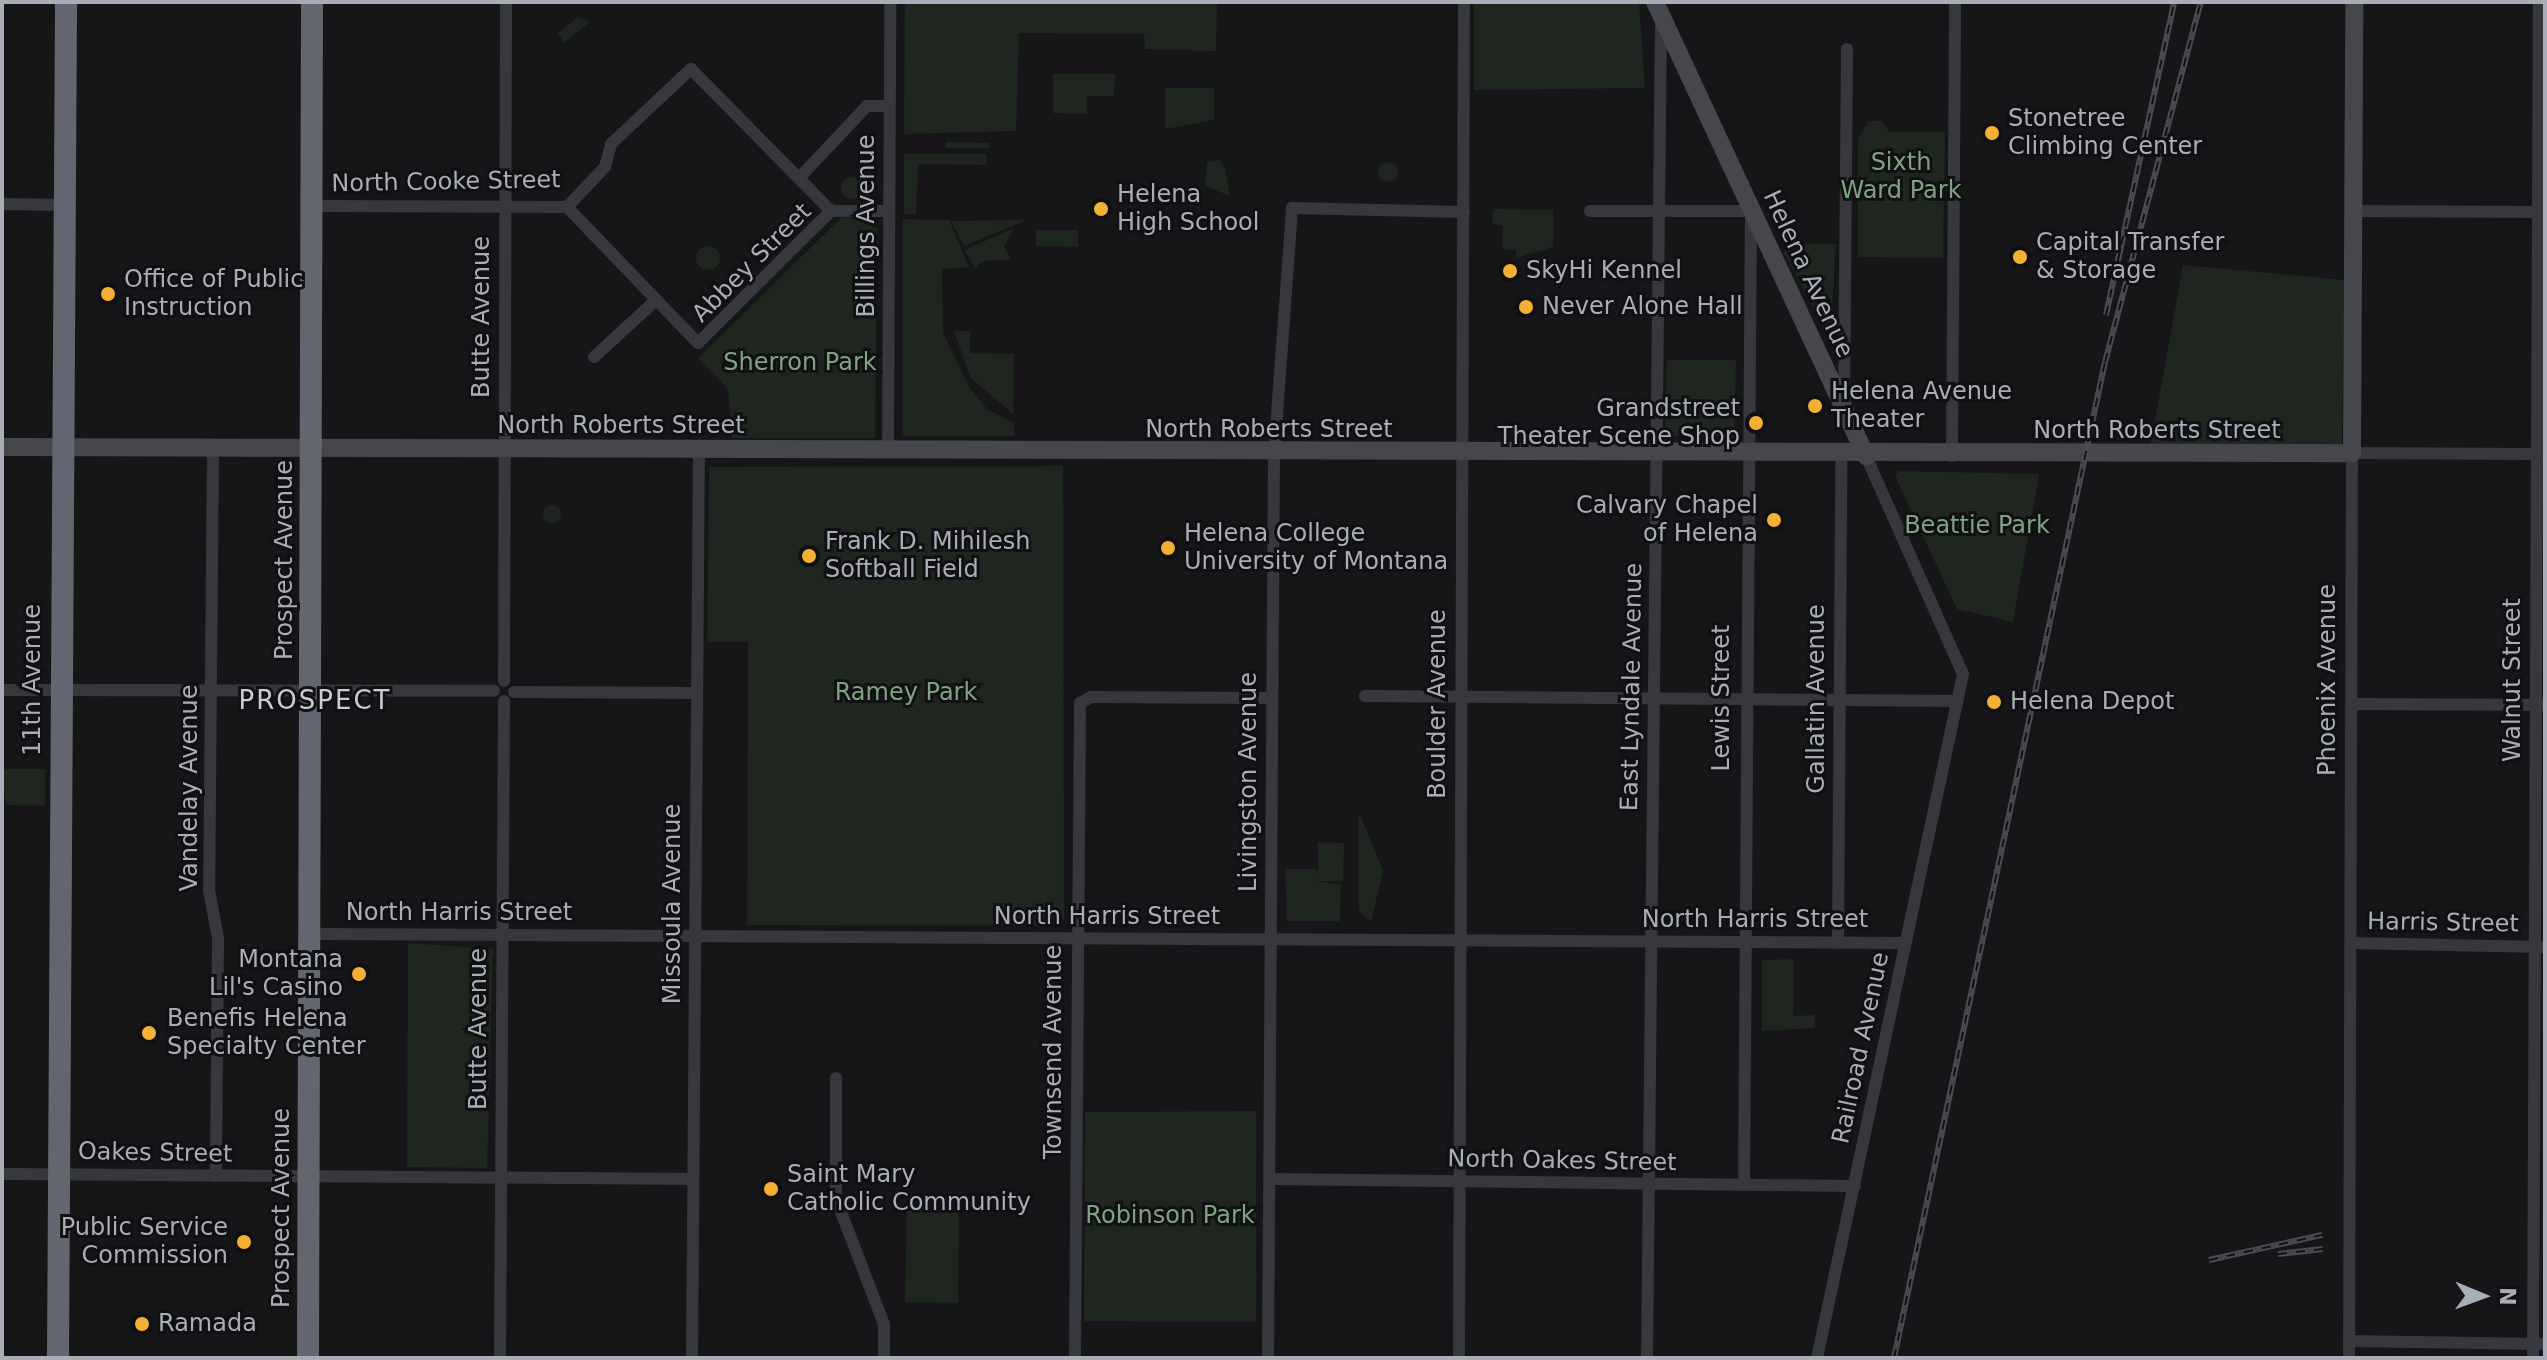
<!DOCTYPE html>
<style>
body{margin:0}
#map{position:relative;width:2547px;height:1360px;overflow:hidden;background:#161618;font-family:"DejaVu Sans",sans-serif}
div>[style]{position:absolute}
.green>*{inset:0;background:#1e261f}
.round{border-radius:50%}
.street>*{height:12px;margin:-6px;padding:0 6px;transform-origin:6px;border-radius:6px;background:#37383d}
.secondary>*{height:18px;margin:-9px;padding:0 9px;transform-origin:9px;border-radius:9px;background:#45474d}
.highway>*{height:22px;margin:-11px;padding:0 11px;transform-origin:11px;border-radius:11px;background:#63666e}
.rail>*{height:6px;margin-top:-3px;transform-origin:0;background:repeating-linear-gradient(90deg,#111113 0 9px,#4a4c52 0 18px);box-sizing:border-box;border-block:2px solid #4a4c52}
.dots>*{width:22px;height:22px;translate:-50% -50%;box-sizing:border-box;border:4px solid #111113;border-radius:50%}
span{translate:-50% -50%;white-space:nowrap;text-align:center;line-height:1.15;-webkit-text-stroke:6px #111113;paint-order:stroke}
.poi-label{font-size:24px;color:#a8adb8}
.left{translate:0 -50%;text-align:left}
.right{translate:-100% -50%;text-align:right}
.park-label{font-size:24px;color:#7fa381}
.street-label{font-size:24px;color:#a8adb8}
.neighbourhood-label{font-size:26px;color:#c9ccd4;letter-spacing:2px}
.frame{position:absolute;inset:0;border:4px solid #a8adb8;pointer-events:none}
.north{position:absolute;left:2443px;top:1256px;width:80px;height:80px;-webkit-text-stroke:6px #111113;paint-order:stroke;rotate:91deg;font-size:22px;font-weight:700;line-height:32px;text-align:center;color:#a8adb8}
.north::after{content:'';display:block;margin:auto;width:28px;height:36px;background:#a8adb8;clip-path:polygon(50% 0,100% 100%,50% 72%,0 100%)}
</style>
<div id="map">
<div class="green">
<div style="clip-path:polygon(905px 2px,1217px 2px,1216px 51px,1145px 49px,1144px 34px,1019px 33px,1016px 131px,904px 134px)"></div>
<div style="clip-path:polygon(1474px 2px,1639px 2px,1645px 88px,1474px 90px)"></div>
<div style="clip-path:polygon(578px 17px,590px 22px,564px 43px,558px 33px)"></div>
<div style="clip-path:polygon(1053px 74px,1115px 74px,1114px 96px,1087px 96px,1087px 114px,1053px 113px)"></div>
<div style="clip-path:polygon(1165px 88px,1214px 88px,1214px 120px,1165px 129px)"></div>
<div style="clip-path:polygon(1868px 121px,1882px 121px,1889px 132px,1945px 132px,1943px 258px,1858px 257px,1858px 139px)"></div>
<div style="clip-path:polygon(946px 142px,989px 143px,989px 148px,946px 148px)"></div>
<div style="clip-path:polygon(904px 154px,986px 154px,986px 165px,918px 164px,916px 214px,904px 214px)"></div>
<div style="clip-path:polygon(1220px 160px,1225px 167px,1230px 196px,1205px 186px,1207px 162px)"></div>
<div class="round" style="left:1378px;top:162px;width:20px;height:20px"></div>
<div class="round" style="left:841px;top:177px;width:22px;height:22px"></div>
<div style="clip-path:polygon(1493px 209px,1553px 210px,1553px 247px,1516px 258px,1516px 250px,1503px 249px,1503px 225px,1492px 224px)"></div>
<div style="clip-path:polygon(842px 217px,877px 222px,875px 438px,732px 438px,728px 389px,698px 358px)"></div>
<div style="clip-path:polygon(903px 219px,949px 220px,969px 267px,942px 269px,943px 333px,970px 388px,987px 409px,1014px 423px,1014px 436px,903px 436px)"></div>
<div style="clip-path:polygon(1027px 220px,964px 246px,952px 224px,952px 221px)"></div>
<div style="clip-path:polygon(1014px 228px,1004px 246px,1011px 260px,982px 261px,975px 269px,965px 250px)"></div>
<div style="clip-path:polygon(1036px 230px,1078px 230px,1078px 247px,1036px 246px)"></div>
<div style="clip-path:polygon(1786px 244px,1836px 244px,1830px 339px,1784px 253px)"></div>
<div class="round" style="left:696px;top:246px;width:24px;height:24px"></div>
<div style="clip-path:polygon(2183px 265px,2344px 280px,2342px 444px,2150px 449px)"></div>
<div style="clip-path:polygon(954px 331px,970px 331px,970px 353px,1014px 354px,1013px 414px,970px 377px)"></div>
<div style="clip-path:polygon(1667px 360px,1736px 360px,1734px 438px,1665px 436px)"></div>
<div style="clip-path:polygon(1063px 466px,1064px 920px,1055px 926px,747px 925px,748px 642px,707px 642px,709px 467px)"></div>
<div style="clip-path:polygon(1899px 471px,2039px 474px,2013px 622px,1957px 609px,1895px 476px)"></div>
<div class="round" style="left:543px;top:505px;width:18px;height:18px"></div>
<div style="clip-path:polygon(2px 769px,45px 769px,45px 806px,6px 805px)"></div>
<div style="clip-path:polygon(1359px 812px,1383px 871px,1371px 922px,1359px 911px)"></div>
<div style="clip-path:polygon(1318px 842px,1344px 843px,1343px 881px,1317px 881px,1341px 885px,1340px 921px,1287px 921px,1285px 869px,1317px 869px,1318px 876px)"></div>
<div style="clip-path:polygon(408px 943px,493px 949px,487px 1168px,407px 1167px)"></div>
<div style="clip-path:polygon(1793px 959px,1793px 1016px,1815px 1015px,1815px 1028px,1762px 1031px,1762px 960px)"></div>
<div style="clip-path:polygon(1256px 1111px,1256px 1322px,1084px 1321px,1085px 1112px)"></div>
<div style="clip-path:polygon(907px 1208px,959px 1209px,958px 1303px,905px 1302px)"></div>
</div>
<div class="street">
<div style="left:801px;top:176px;width:96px;rotate:-46.7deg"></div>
<div style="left:867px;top:106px;width:22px"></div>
<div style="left:2px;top:204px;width:61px;rotate:0.9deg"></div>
<div style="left:312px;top:206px;width:255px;rotate:0.2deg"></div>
<div style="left:567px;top:207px;width:55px;rotate:-46.5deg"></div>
<div style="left:605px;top:167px;width:24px;rotate:-75deg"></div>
<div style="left:611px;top:144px;width:110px;rotate:-43.2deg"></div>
<div style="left:691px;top:69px;width:199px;rotate:45.4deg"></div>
<div style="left:567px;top:207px;width:189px;rotate:46.1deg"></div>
<div style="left:698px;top:343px;width:187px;rotate:-44.8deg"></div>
<div style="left:831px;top:211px;width:57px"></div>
<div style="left:1590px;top:211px;width:161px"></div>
<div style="left:1751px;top:211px;width:974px;rotate:90.41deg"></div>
<div style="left:2353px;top:211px;width:189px;rotate:0.3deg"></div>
<div style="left:594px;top:357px;width:81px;rotate:-42.5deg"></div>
<div style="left:1844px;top:400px;width:351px;rotate:-89.5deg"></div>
<div style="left:213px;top:448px;width:442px;rotate:90.5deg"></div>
<div style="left:209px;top:890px;width:49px;rotate:79.4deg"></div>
<div style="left:218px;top:938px;width:238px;rotate:90.5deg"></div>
<div style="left:888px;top:450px;width:448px;rotate:-89.7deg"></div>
<div style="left:1952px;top:456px;width:454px;rotate:-89.6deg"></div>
<div style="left:504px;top:681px;width:679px;rotate:-89.83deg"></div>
<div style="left:2px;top:690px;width:492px;rotate:0.1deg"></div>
<div style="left:97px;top:690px;width:79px"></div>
<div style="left:514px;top:692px;width:181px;rotate:0.3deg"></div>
<div style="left:1365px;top:696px;width:592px;rotate:0.48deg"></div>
<div style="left:2352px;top:704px;width:193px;rotate:0.3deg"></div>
<div style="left:309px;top:934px;width:1596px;rotate:0.32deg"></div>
<div style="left:1838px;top:943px;width:488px;rotate:-89.6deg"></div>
<div style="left:2351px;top:943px;width:194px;rotate:1.2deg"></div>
<div style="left:836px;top:1078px;width:121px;rotate:90deg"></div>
<div style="left:836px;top:1199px;width:134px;rotate:69deg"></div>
<div style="left:884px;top:1324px;width:34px;rotate:90deg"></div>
<div style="left:2px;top:1174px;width:691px;rotate:0.41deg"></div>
<div style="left:1270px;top:1179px;width:585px;rotate:0.69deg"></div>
<div style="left:2349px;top:1341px;width:196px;rotate:0.9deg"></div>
<div style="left:500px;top:1358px;width:657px;rotate:-89.65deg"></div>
<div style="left:692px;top:1358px;width:908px;rotate:-89.56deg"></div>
<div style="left:1075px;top:1358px;width:655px;rotate:-89.56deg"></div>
<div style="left:1080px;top:703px;width:13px;rotate:-29deg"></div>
<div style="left:1091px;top:697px;width:181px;rotate:0.3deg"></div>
<div style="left:1268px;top:1358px;width:903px;rotate:-89.62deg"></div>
<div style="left:1274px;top:455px;width:248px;rotate:-85.8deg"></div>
<div style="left:1292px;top:208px;width:172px;rotate:1.3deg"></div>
<div style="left:1459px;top:1358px;width:1356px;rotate:-89.79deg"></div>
<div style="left:1647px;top:1358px;width:1338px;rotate:-89.4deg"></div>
<div style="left:1817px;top:1358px;width:699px;rotate:-77.95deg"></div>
<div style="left:1963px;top:674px;width:239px;rotate:-114deg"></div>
<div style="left:2349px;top:1358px;width:905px;rotate:-89.81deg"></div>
<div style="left:2352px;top:453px;width:184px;rotate:0.3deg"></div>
<div style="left:2533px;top:1358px;width:1356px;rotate:-89.75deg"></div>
</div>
<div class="secondary">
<div style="left:1655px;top:2px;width:501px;rotate:65.07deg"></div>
<div style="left:2px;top:447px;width:2350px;rotate:0.15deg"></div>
<div style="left:2352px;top:453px;width:451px;rotate:-89.7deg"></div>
</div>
<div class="highway">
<div style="left:58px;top:1358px;width:1356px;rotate:-89.66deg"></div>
<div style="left:308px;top:1358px;width:1356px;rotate:-89.83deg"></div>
</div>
<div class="rail">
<div style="left:2106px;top:315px;width:320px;rotate:-77.7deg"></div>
<div style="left:2278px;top:1254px;width:45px;rotate:-6.3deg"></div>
<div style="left:2209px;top:1260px;width:116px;rotate:-12.5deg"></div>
<div style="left:1894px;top:1358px;width:1018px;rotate:-78.04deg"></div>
<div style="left:2105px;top:362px;width:373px;rotate:-75.1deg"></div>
</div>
<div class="dots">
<div style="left:1992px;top:133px;background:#f2b134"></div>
<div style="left:1101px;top:209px;background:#f2b134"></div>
<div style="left:2020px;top:257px;background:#f2b134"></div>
<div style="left:1510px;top:271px;background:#f2b134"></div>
<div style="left:108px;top:294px;background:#f2b134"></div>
<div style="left:1526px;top:307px;background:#f2b134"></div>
<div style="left:1815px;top:406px;background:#f2b134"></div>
<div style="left:1756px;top:423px;background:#f2b134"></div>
<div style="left:1774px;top:520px;background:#f2b134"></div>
<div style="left:1168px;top:548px;background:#f2b134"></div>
<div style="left:809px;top:556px;background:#f2b134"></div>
<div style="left:1994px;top:702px;background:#f2b134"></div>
<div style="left:359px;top:974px;background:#f2b134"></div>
<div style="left:149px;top:1033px;background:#f2b134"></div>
<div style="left:771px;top:1189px;background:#f2b134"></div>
<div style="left:244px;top:1242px;background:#f2b134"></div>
<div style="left:142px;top:1324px;background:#f2b134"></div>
</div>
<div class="poi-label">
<span class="left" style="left:2008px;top:133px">Stonetree<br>Climbing Center</span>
<span class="left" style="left:1117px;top:209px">Helena<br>High School</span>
<span class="left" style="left:2036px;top:257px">Capital Transfer<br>&amp; Storage</span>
<span class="left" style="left:1526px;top:271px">SkyHi Kennel</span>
<span class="left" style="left:124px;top:294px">Office of Public<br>Instruction</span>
<span class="left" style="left:1542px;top:307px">Never Alone Hall</span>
<span class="left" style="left:1831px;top:406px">Helena Avenue<br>Theater</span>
<span class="right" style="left:1740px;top:423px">Grandstreet<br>Theater Scene Shop</span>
<span class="right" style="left:1758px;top:520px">Calvary Chapel<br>of Helena</span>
<span class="left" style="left:1184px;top:548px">Helena College<br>University of Montana</span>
<span class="left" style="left:825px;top:556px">Frank D. Mihilesh<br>Softball Field</span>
<span class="left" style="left:2010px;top:702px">Helena Depot</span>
<span class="right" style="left:343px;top:974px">Montana<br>Lil's Casino</span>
<span class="left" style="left:167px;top:1033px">Benefis Helena<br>Specialty Center</span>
<span class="left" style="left:787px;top:1189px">Saint Mary<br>Catholic Community</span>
<span class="right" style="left:228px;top:1242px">Public Service<br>Commission</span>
<span class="left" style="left:158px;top:1324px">Ramada</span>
</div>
<div class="park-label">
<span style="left:1901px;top:177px">Sixth<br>Ward Park</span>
<span style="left:800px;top:363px">Sherron Park</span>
<span style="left:1977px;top:526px">Beattie Park</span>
<span style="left:906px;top:693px">Ramey Park</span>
<span style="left:1170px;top:1216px">Robinson Park</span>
</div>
<div class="street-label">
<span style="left:446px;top:182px;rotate:-1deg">North Cooke Street</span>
<span style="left:867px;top:226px;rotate:-90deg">Billings Avenue</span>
<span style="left:752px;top:263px;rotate:-45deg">Abbey Street</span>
<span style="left:1808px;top:274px;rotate:65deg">Helena Avenue</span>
<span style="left:482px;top:317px;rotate:-90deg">Butte Avenue</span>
<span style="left:621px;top:426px">North Roberts Street</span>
<span style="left:1269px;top:430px">North Roberts Street</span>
<span style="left:2157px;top:431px">North Roberts Street</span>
<span style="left:285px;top:560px;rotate:-90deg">Prospect Avenue</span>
<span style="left:33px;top:680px;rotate:-90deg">11th Avenue</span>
<span style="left:2328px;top:680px;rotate:-90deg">Phoenix Avenue</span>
<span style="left:2513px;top:680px;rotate:-90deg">Walnut Street</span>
<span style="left:1632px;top:687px;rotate:-89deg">East Lyndale Avenue</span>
<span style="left:1722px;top:698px;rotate:-90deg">Lewis Street</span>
<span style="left:1817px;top:699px;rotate:-90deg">Gallatin Avenue</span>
<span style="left:1438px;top:704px;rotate:-90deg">Boulder Avenue</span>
<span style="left:1249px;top:782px;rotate:-90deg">Livingston Avenue</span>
<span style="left:190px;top:788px;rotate:-90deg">Vandelay Avenue</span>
<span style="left:673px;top:904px;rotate:-90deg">Missoula Avenue</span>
<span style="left:459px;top:913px">North Harris Street</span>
<span style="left:1107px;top:917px">North Harris Street</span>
<span style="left:1755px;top:920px">North Harris Street</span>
<span style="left:2443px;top:923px;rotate:1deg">Harris Street</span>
<span style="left:479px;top:1029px;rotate:-90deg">Butte Avenue</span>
<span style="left:1861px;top:1048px;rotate:-78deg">Railroad Avenue</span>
<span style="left:1054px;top:1052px;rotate:-90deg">Townsend Avenue</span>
<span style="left:155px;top:1153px;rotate:1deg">Oakes Street</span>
<span style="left:1562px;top:1161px;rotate:1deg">North Oakes Street</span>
<span style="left:282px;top:1208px;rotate:-90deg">Prospect Avenue</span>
</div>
<div class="neighbourhood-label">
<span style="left:315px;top:701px">PROSPECT</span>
</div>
<div class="frame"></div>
<div class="north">N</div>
</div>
